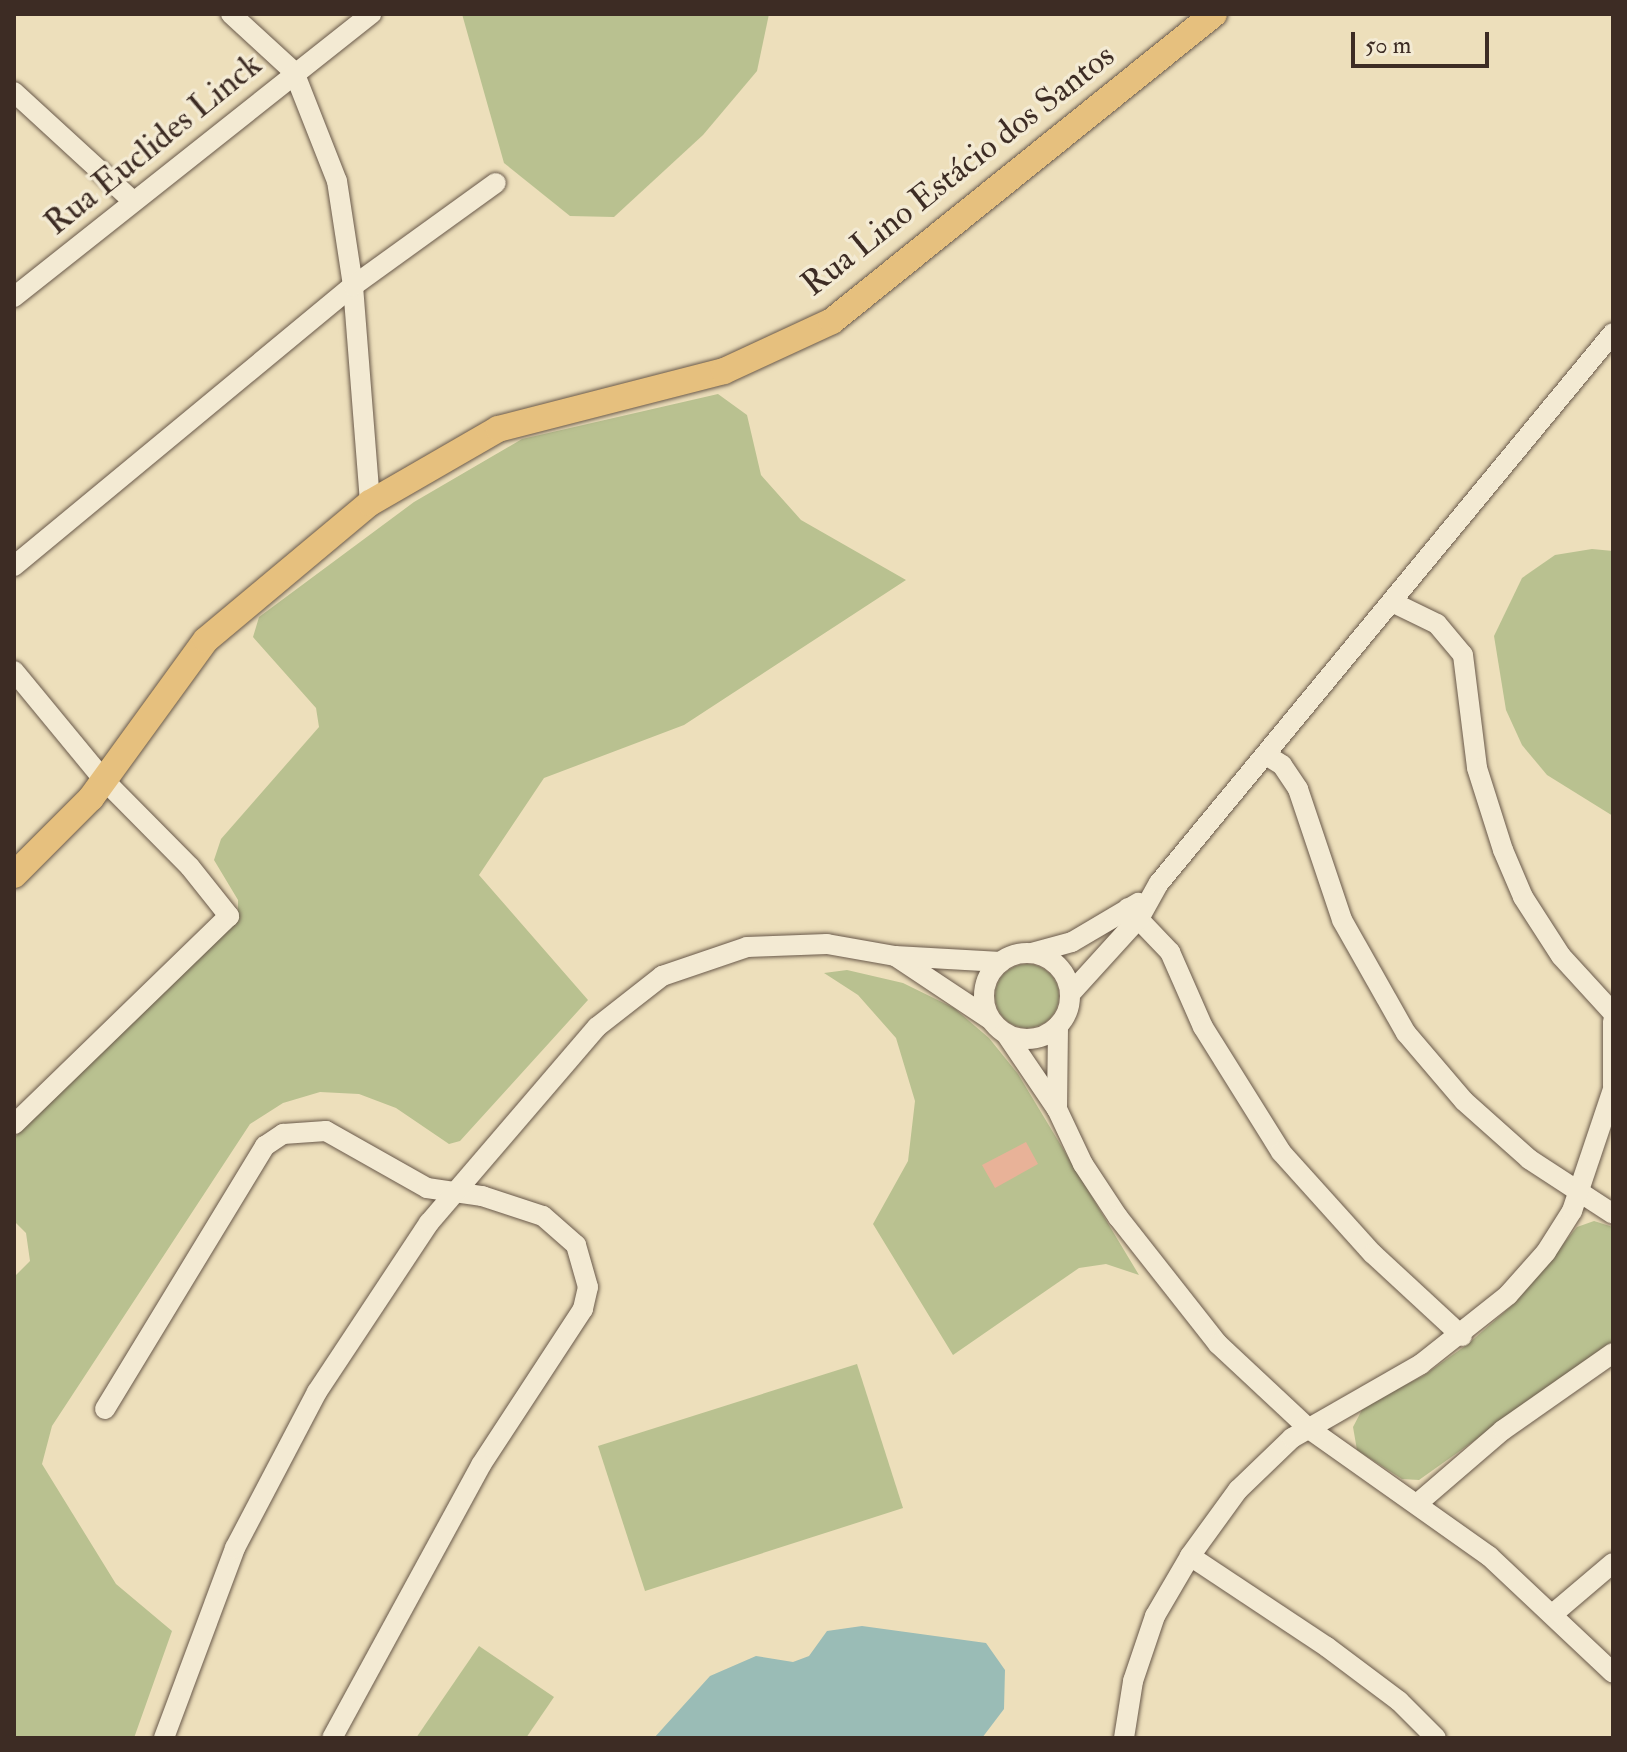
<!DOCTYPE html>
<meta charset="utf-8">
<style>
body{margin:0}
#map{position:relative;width:1627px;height:1752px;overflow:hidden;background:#eddfbb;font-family:"IM FELL Double Pica",serif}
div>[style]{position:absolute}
.green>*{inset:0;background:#b9c190}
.round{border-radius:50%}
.water>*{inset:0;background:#9abcb6}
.building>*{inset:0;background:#e8b298}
.roads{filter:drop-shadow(0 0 2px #69594a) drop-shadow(0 0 2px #69594a)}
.minor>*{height:20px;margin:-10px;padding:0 10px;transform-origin:10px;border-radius:10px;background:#f3ead3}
.minor>.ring{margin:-10px;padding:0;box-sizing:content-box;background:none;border:20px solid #f3ead3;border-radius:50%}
.major>*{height:26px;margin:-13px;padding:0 13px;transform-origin:13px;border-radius:13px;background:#e6c07e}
span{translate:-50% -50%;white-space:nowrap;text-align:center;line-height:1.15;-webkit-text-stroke:7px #f3ead3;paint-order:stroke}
.street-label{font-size:34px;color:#3d2c24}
.frame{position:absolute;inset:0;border:16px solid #3d2c24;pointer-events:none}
.scale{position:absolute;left:1351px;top:32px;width:138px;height:36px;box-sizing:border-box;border:4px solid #3d2c24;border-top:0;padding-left:10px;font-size:24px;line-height:28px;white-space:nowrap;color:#3d2c24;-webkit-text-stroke:6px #f3ead3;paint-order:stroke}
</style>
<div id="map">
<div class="green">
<div style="clip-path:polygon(462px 14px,769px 14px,757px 71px,703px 135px,614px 217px,570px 216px,504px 163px)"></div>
<div style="clip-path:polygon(718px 394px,747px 415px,761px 475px,801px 520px,906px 580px,684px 725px,544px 778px,479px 875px,588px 1000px,460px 1141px,449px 1144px,396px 1108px,359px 1094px,320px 1092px,283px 1103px,250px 1124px,52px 1426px,42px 1464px,116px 1584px,172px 1631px,134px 1738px,14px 1738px,14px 1277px,30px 1261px,26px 1233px,14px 1221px,14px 1138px,238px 918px,238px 900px,214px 860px,221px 839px,319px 727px,316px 708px,253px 637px,259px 617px,414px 502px,522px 439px)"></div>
<div style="clip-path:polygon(1592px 549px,1613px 551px,1613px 816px,1547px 775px,1522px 745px,1506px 710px,1494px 636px,1522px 578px,1555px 555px)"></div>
<div class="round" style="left:995px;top:964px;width:64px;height:64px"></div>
<div style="clip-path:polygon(847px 970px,903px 983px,954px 1008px,989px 1038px,1018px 1074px,1139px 1275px,1106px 1264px,1079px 1268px,953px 1355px,873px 1224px,908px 1161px,915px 1101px,896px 1038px,858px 995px,824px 973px)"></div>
<div style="clip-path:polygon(1594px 1221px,1613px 1227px,1613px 1342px,1419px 1480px,1402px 1479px,1357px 1450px,1353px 1427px,1364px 1406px,1423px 1376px,1468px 1344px,1516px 1302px,1577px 1227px)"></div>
<div style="clip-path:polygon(857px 1364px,903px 1508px,645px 1591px,598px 1446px)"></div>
<div style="clip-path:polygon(479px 1646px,554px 1697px,526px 1738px,416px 1738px)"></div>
</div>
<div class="water">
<div style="clip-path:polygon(862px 1626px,986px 1643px,1005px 1670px,1004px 1709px,982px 1738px,654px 1738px,710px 1676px,756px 1656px,793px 1662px,809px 1656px,827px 1631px)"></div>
</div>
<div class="building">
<div style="clip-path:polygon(1026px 1142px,1038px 1164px,995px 1188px,982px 1165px)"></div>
</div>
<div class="roads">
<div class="minor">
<div style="left:231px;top:14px;width:86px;rotate:42.6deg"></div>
<div style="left:294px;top:72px;width:117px;rotate:68.5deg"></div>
<div style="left:337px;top:181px;width:106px;rotate:81.3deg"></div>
<div style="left:353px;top:286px;width:218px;rotate:85.5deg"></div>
<div style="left:14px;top:92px;width:161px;rotate:42.5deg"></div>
<div style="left:14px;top:297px;width:456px;rotate:-38.4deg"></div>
<div style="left:14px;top:566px;width:440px;rotate:-39.6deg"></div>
<div style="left:353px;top:286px;width:176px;rotate:-35.8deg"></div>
<div style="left:1394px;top:603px;width:48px;rotate:26deg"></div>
<div style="left:1437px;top:624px;width:40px;rotate:50deg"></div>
<div style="left:1463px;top:655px;width:114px;rotate:82.9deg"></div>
<div style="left:1477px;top:768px;width:86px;rotate:72.4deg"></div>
<div style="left:1503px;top:850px;width:51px;rotate:66.9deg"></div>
<div style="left:1523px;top:897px;width:70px;rotate:57.2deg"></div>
<div style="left:1561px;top:956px;width:77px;rotate:47.6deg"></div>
<div style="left:14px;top:671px;width:141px;rotate:50.5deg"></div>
<div style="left:104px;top:780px;width:122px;rotate:45.3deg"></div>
<div style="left:190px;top:867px;width:63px;rotate:51.5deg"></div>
<div style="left:229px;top:916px;width:299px;rotate:135.9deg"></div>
<div style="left:1266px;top:755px;width:19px;rotate:32deg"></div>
<div style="left:1282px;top:765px;width:29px;rotate:56deg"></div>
<div style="left:1298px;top:789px;width:138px;rotate:71.4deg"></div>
<div style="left:1342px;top:920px;width:130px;rotate:60.5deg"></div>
<div style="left:1406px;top:1033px;width:89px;rotate:49.5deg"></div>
<div style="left:1464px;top:1101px;width:87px;rotate:41.7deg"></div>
<div style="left:1529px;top:1159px;width:100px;rotate:33.2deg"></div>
<div style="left:1128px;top:908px;width:61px;rotate:46.3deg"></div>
<div style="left:1170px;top:952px;width:82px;rotate:66.3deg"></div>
<div style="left:1203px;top:1027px;width:147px;rotate:58deg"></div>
<div style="left:1281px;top:1152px;width:137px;rotate:48deg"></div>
<div style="left:1373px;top:1254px;width:121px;rotate:42.7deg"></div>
<div style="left:1032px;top:953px;width:41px;rotate:-15.4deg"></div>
<div style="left:1072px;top:942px;width:77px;rotate:-30.6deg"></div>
<div class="ring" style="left:984px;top:953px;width:66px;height:66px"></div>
<div style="left:895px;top:956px;width:114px;rotate:33.6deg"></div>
<div style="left:1070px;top:994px;width:104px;rotate:-47.7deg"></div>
<div style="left:1140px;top:917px;width:39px;rotate:-61deg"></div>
<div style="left:1159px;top:883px;width:713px;rotate:-50.46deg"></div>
<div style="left:1613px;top:1021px;width:65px;rotate:90deg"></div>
<div style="left:1006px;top:1034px;width:91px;rotate:55.8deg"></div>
<div style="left:1057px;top:1109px;width:61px;rotate:64.7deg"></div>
<div style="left:1083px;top:1164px;width:64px;rotate:56.6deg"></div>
<div style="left:1118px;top:1217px;width:162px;rotate:51.8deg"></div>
<div style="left:1218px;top:1344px;width:123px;rotate:43deg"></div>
<div style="left:1308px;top:1428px;width:222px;rotate:35.3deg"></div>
<div style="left:1489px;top:1556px;width:170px;rotate:43.3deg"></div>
<div style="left:1057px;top:1109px;width:83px;rotate:-89.3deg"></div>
<div style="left:105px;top:1409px;width:308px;rotate:-58.7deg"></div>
<div style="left:265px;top:1146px;width:22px;rotate:-34deg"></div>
<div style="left:283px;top:1134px;width:43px;rotate:-4deg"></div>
<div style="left:326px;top:1131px;width:116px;rotate:29.4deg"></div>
<div style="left:427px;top:1188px;width:56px;rotate:8.3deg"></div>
<div style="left:482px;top:1196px;width:64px;rotate:18.2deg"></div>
<div style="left:543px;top:1216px;width:44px;rotate:41.3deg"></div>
<div style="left:576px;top:1245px;width:44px;rotate:74.1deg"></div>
<div style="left:588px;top:1287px;width:23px;rotate:103deg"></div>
<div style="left:583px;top:1309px;width:186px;rotate:123.2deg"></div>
<div style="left:481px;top:1465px;width:311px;rotate:118.6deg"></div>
<div style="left:1418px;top:1503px;width:112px;rotate:-40.7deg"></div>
<div style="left:1503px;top:1430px;width:134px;rotate:-35deg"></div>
<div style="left:1190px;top:1556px;width:164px;rotate:33.6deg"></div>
<div style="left:1327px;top:1647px;width:90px;rotate:36.9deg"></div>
<div style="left:1399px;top:1701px;width:52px;rotate:45deg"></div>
<div style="left:1554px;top:1613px;width:77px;rotate:-40.3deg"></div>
<div style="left:164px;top:1738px;width:203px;rotate:-69.5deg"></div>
<div style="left:235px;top:1548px;width:176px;rotate:-62.3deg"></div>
<div style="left:317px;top:1392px;width:203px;rotate:-56.5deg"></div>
<div style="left:429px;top:1223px;width:258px;rotate:-49.4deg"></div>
<div style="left:597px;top:1027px;width:83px;rotate:-38.1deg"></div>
<div style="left:662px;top:976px;width:90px;rotate:-18.8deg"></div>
<div style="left:747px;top:947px;width:80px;rotate:-2.1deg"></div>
<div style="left:827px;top:944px;width:69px;rotate:10deg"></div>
<div style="left:895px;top:956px;width:106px;rotate:3.2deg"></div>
<div style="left:1124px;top:1738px;width:58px;rotate:-81deg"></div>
<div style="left:1133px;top:1681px;width:69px;rotate:-71.3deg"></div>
<div style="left:1155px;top:1616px;width:69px;rotate:-59.7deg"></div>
<div style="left:1190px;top:1556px;width:82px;rotate:-54deg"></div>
<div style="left:1238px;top:1490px;width:75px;rotate:-43.9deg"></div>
<div style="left:1292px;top:1438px;width:149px;rotate:-29.8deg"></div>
<div style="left:1421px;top:1364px;width:111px;rotate:-38.4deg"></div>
<div style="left:1508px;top:1295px;width:57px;rotate:-48.5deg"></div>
<div style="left:1546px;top:1252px;width:49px;rotate:-57.6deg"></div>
<div style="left:1572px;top:1211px;width:129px;rotate:-71.4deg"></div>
</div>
<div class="major">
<div style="left:14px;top:875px;width:109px;rotate:-45deg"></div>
<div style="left:91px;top:798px;width:195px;rotate:-54deg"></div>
<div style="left:206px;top:640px;width:214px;rotate:-39.9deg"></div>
<div style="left:370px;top:503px;width:148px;rotate:-30deg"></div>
<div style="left:498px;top:429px;width:233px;rotate:-14.4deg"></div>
<div style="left:724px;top:371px;width:119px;rotate:-24.8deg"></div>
<div style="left:832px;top:321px;width:490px;rotate:-38.8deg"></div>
</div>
</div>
<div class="street-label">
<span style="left:153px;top:144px;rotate:-39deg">Rua Euclides Linck</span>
<span style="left:958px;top:170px;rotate:-38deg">Rua Lino Estácio dos Santos</span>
</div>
<div class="frame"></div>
<div class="scale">50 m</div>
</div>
